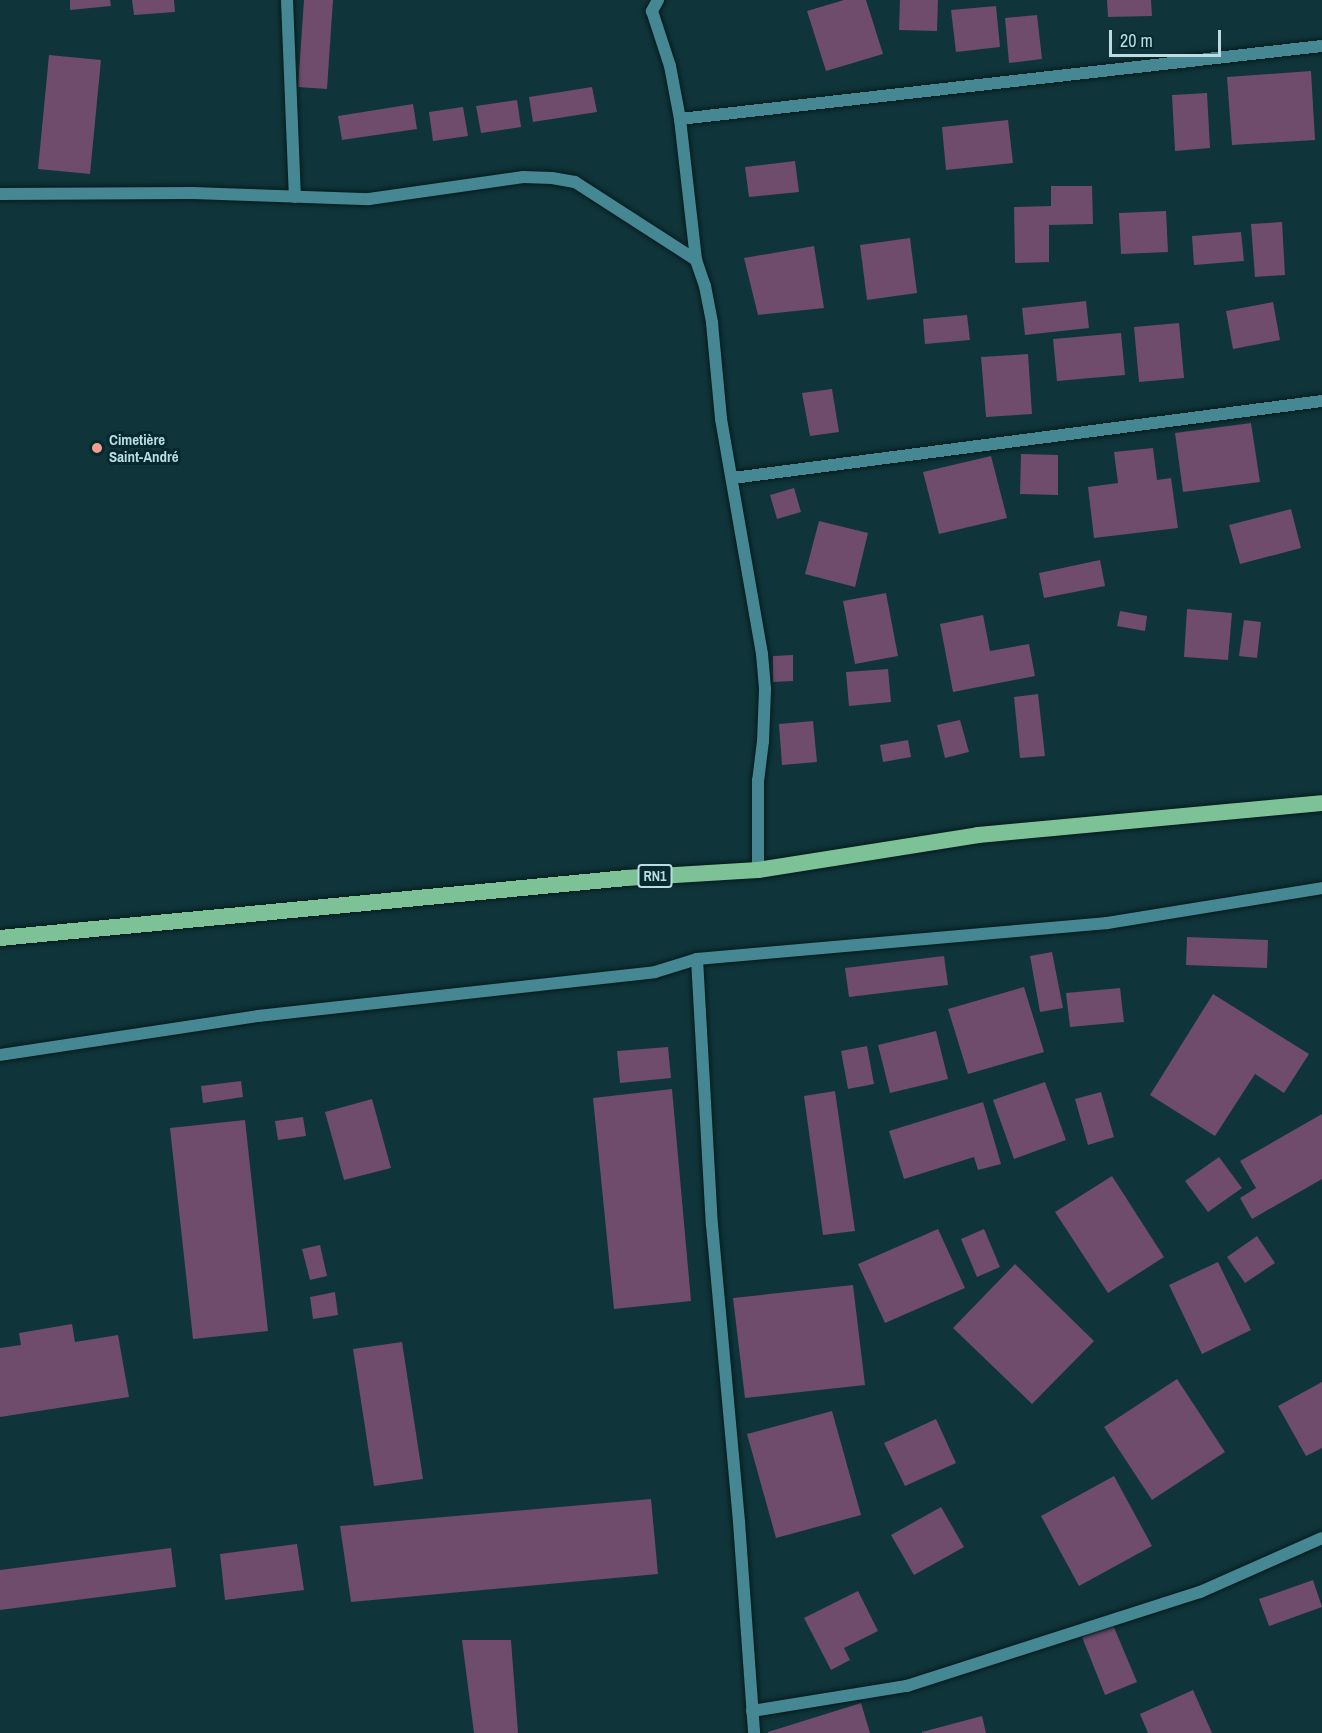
<!DOCTYPE html>
<meta charset="utf-8">
<style>
body{margin:0}
#map{position:relative;width:1322px;height:1733px;overflow:hidden;background:#0f3439;font-family:"Archivo Narrow",sans-serif}
div>[style]{position:absolute}
.building>*{inset:0;background:#6f4b6c}
.roads{filter:drop-shadow(0 0 2px #051a1d) drop-shadow(0 0 2px #051a1d)}
.minor>*{height:12px;margin:-6px;padding:0 6px;transform-origin:6px;border-radius:6px;background:#458893}
.trunk>*{height:16px;margin:-8px;padding:0 8px;transform-origin:8px;border-radius:8px;background:#7cc296}
.dots>*{width:16px;height:16px;translate:-50% -50%;box-sizing:border-box;border:3px solid #042a2f;border-radius:50%}
span{translate:-50% -50%;white-space:nowrap;text-align:center;line-height:1.15;-webkit-text-stroke:6px #042a2f;paint-order:stroke}
.shield-label span{padding:2px 4px;background:#042a2f;border:2px solid;border-radius:4px;-webkit-text-stroke-width:0}
.shield-label{font-size:14px;color:#bcdce1;font-weight:700}
.poi-label{font-size:15px;color:#bcdce1;font-weight:700}
.left{translate:0 -50%;text-align:left}
.scale{position:absolute;left:1109px;top:30px;width:112px;height:27px;box-sizing:border-box;border:3px solid #bcdce1;border-top:0;padding-left:8px;font-size:18px;line-height:21px;white-space:nowrap;color:#bcdce1;-webkit-text-stroke:4px #042a2f;paint-order:stroke}
</style>
<div id="map">
<div class="building">
<div style="clip-path:polygon(70px 0,110px 0,111px 6px,70px 10px)"></div>
<div style="clip-path:polygon(132px 0,174px 0,175px 12px,134px 15px)"></div>
<div style="clip-path:polygon(304px 0,333px 0,327px 89px,298px 87px)"></div>
<div style="clip-path:polygon(844px 0,866px 0,883px 54px,826px 71px,807px 11px)"></div>
<div style="clip-path:polygon(900px 0,938px 0,937px 31px,899px 30px)"></div>
<div style="clip-path:polygon(1107px 0,1151px 0,1152px 16px,1108px 17px)"></div>
<div style="clip-path:polygon(996px 6px,1000px 47px,956px 52px,951px 10px)"></div>
<div style="clip-path:polygon(1037px 15px,1042px 59px,1009px 63px,1005px 18px)"></div>
<div style="clip-path:polygon(49px 55px,101px 60px,90px 174px,38px 169px)"></div>
<div style="clip-path:polygon(1311px 71px,1315px 140px,1232px 145px,1227px 77px)"></div>
<div style="clip-path:polygon(592px 87px,597px 112px,533px 122px,529px 97px)"></div>
<div style="clip-path:polygon(1207px 93px,1210px 148px,1175px 151px,1172px 95px)"></div>
<div style="clip-path:polygon(517px 100px,521px 127px,481px 133px,476px 106px)"></div>
<div style="clip-path:polygon(413px 104px,417px 129px,342px 140px,338px 116px)"></div>
<div style="clip-path:polygon(463px 107px,468px 136px,433px 141px,429px 112px)"></div>
<div style="clip-path:polygon(1008px 120px,1013px 163px,946px 170px,942px 127px)"></div>
<div style="clip-path:polygon(795px 161px,799px 192px,749px 197px,745px 167px)"></div>
<div style="clip-path:polygon(1051px 186px,1092px 186px,1093px 224px,1049px 225px,1049px 262px,1015px 263px,1014px 207px,1051px 206px)"></div>
<div style="clip-path:polygon(1166px 211px,1168px 252px,1121px 254px,1119px 213px)"></div>
<div style="clip-path:polygon(1282px 222px,1285px 275px,1255px 277px,1251px 224px)"></div>
<div style="clip-path:polygon(1241px 232px,1244px 261px,1194px 265px,1192px 236px)"></div>
<div style="clip-path:polygon(910px 238px,917px 293px,867px 300px,860px 245px)"></div>
<div style="clip-path:polygon(814px 246px,824px 308px,758px 315px,744px 258px)"></div>
<div style="clip-path:polygon(1086px 301px,1089px 328px,1025px 335px,1022px 308px)"></div>
<div style="clip-path:polygon(1273px 302px,1280px 340px,1233px 349px,1226px 311px)"></div>
<div style="clip-path:polygon(967px 315px,970px 340px,925px 344px,923px 319px)"></div>
<div style="clip-path:polygon(1179px 323px,1184px 378px,1139px 382px,1134px 327px)"></div>
<div style="clip-path:polygon(1121px 333px,1125px 375px,1057px 381px,1053px 339px)"></div>
<div style="clip-path:polygon(1028px 354px,1032px 414px,986px 417px,981px 357px)"></div>
<div style="clip-path:polygon(832px 389px,839px 432px,810px 436px,802px 393px)"></div>
<div style="clip-path:polygon(1251px 423px,1260px 482px,1183px 492px,1175px 433px)"></div>
<div style="clip-path:polygon(1153px 448px,1157px 480px,1171px 478px,1178px 528px,1094px 538px,1088px 487px,1118px 483px,1114px 452px)"></div>
<div style="clip-path:polygon(1021px 454px,1058px 455px,1058px 495px,1020px 494px)"></div>
<div style="clip-path:polygon(991px 456px,1007px 518px,939px 534px,923px 472px)"></div>
<div style="clip-path:polygon(794px 488px,801px 512px,777px 519px,770px 495px)"></div>
<div style="clip-path:polygon(1291px 509px,1301px 548px,1240px 564px,1229px 525px)"></div>
<div style="clip-path:polygon(819px 521px,868px 533px,855px 587px,805px 574px)"></div>
<div style="clip-path:polygon(1100px 560px,1105px 586px,1044px 598px,1039px 573px)"></div>
<div style="clip-path:polygon(886px 593px,898px 656px,855px 664px,843px 601px)"></div>
<div style="clip-path:polygon(1187px 609px,1232px 613px,1228px 660px,1184px 657px)"></div>
<div style="clip-path:polygon(1120px 611px,1147px 616px,1145px 631px,1117px 626px)"></div>
<div style="clip-path:polygon(983px 615px,990px 651px,1029px 644px,1035px 676px,953px 692px,940px 624px)"></div>
<div style="clip-path:polygon(1244px 620px,1261px 622px,1257px 658px,1239px 656px)"></div>
<div style="clip-path:polygon(793px 655px,793px 681px,773px 682px,773px 656px)"></div>
<div style="clip-path:polygon(888px 669px,891px 702px,849px 706px,846px 672px)"></div>
<div style="clip-path:polygon(1038px 694px,1045px 756px,1020px 758px,1014px 697px)"></div>
<div style="clip-path:polygon(960px 720px,969px 752px,945px 758px,937px 725px)"></div>
<div style="clip-path:polygon(813px 721px,817px 762px,782px 765px,779px 724px)"></div>
<div style="clip-path:polygon(908px 740px,911px 757px,883px 762px,880px 745px)"></div>
<div style="clip-path:polygon(1187px 937px,1268px 940px,1267px 968px,1186px 965px)"></div>
<div style="clip-path:polygon(1052px 952px,1063px 1008px,1040px 1012px,1030px 956px)"></div>
<div style="clip-path:polygon(944px 956px,948px 985px,849px 997px,845px 968px)"></div>
<div style="clip-path:polygon(1024px 987px,1044px 1052px,968px 1074px,948px 1009px)"></div>
<div style="clip-path:polygon(1120px 988px,1124px 1022px,1070px 1027px,1066px 993px)"></div>
<div style="clip-path:polygon(1213px 994px,1309px 1054px,1284px 1093px,1255px 1074px,1215px 1136px,1150px 1095px)"></div>
<div style="clip-path:polygon(936px 1031px,948px 1079px,890px 1093px,878px 1045px)"></div>
<div style="clip-path:polygon(867px 1046px,874px 1084px,848px 1089px,841px 1051px)"></div>
<div style="clip-path:polygon(668px 1047px,671px 1078px,620px 1083px,617px 1051px)"></div>
<div style="clip-path:polygon(241px 1081px,243px 1097px,203px 1103px,201px 1086px)"></div>
<div style="clip-path:polygon(1045px 1082px,1066px 1140px,1014px 1159px,993px 1100px)"></div>
<div style="clip-path:polygon(672px 1089px,691px 1301px,614px 1309px,593px 1098px)"></div>
<div style="clip-path:polygon(835px 1091px,855px 1231px,823px 1235px,804px 1096px)"></div>
<div style="clip-path:polygon(1101px 1092px,1114px 1137px,1088px 1145px,1075px 1099px)"></div>
<div style="clip-path:polygon(372px 1099px,391px 1168px,344px 1180px,325px 1112px)"></div>
<div style="clip-path:polygon(983px 1102px,1001px 1164px,978px 1170px,974px 1157px,904px 1179px,889px 1131px)"></div>
<div style="clip-path:polygon(1322px 1114px,1322px 1179px,1252px 1219px,1240px 1198px,1256px 1188px,1240px 1161px)"></div>
<div style="clip-path:polygon(303px 1117px,306px 1136px,278px 1140px,275px 1121px)"></div>
<div style="clip-path:polygon(245px 1120px,268px 1331px,193px 1339px,170px 1128px)"></div>
<div style="clip-path:polygon(1219px 1157px,1242px 1188px,1208px 1212px,1185px 1181px)"></div>
<div style="clip-path:polygon(1112px 1176px,1164px 1257px,1108px 1293px,1055px 1212px)"></div>
<div style="clip-path:polygon(938px 1229px,965px 1288px,885px 1323px,858px 1264px)"></div>
<div style="clip-path:polygon(984px 1229px,1000px 1267px,977px 1277px,961px 1239px)"></div>
<div style="clip-path:polygon(1257px 1236px,1275px 1263px,1245px 1283px,1227px 1257px)"></div>
<div style="clip-path:polygon(320px 1245px,327px 1276px,310px 1280px,302px 1249px)"></div>
<div style="clip-path:polygon(1218px 1262px,1251px 1330px,1202px 1354px,1169px 1285px)"></div>
<div style="clip-path:polygon(1015px 1264px,1094px 1341px,1032px 1404px,953px 1328px)"></div>
<div style="clip-path:polygon(853px 1285px,865px 1385px,745px 1398px,733px 1298px)"></div>
<div style="clip-path:polygon(335px 1292px,338px 1315px,313px 1319px,310px 1297px)"></div>
<div style="clip-path:polygon(72px 1324px,75px 1342px,118px 1335px,129px 1397px,0 1417px,0 1348px,21px 1345px,19px 1333px)"></div>
<div style="clip-path:polygon(402px 1342px,423px 1479px,374px 1486px,353px 1349px)"></div>
<div style="clip-path:polygon(1177px 1379px,1225px 1452px,1152px 1500px,1104px 1427px)"></div>
<div style="clip-path:polygon(1322px 1382px,1322px 1448px,1306px 1456px,1278px 1406px)"></div>
<div style="clip-path:polygon(832px 1411px,861px 1515px,776px 1538px,747px 1434px)"></div>
<div style="clip-path:polygon(936px 1419px,956px 1463px,905px 1486px,884px 1443px)"></div>
<div style="clip-path:polygon(1114px 1476px,1152px 1546px,1079px 1586px,1041px 1516px)"></div>
<div style="clip-path:polygon(651px 1499px,658px 1574px,351px 1602px,340px 1526px)"></div>
<div style="clip-path:polygon(941px 1507px,964px 1547px,914px 1575px,891px 1535px)"></div>
<div style="clip-path:polygon(297px 1544px,304px 1590px,225px 1600px,220px 1554px)"></div>
<div style="clip-path:polygon(171px 1548px,176px 1587px,0 1610px,0 1570px)"></div>
<div style="clip-path:polygon(1313px 1580px,1322px 1607px,1269px 1626px,1259px 1599px)"></div>
<div style="clip-path:polygon(858px 1591px,878px 1631px,844px 1648px,850px 1660px,831px 1670px,804px 1618px)"></div>
<div style="clip-path:polygon(1113px 1625px,1137px 1682px,1105px 1695px,1082px 1637px)"></div>
<div style="clip-path:polygon(462px 1640px,511px 1640px,518px 1733px,474px 1733px)"></div>
<div style="clip-path:polygon(1193px 1690px,1212px 1733px,1148px 1733px,1140px 1714px)"></div>
<div style="clip-path:polygon(861px 1703px,870px 1733px,768px 1733px,768px 1732px)"></div>
<div style="clip-path:polygon(982px 1716px,986px 1733px,922px 1733px,922px 1732px)"></div>
</div>
<div class="roads">
<div class="minor">
<div style="left:287px;top:0;width:197px;rotate:87.7deg"></div>
<div style="left:658px;top:0;width:13px;rotate:119deg"></div>
<div style="left:652px;top:11px;width:58px;rotate:71.9deg"></div>
<div style="left:670px;top:66px;width:54px;rotate:79.3deg"></div>
<div style="left:680px;top:119px;width:142px;rotate:83.5deg"></div>
<div style="left:696px;top:260px;width:28px;rotate:71deg"></div>
<div style="left:705px;top:286px;width:38px;rotate:79deg"></div>
<div style="left:712px;top:323px;width:96px;rotate:84.6deg"></div>
<div style="left:721px;top:419px;width:239px;rotate:80.1deg"></div>
<div style="left:762px;top:654px;width:36px;rotate:85deg"></div>
<div style="left:765px;top:690px;width:51px;rotate:92.2deg"></div>
<div style="left:763px;top:741px;width:39px;rotate:97deg"></div>
<div style="left:758px;top:780px;width:90px;rotate:90deg"></div>
<div style="left:680px;top:119px;width:646px;rotate:-6.49deg"></div>
<div style="left:0;top:194px;width:193px;rotate:-0.3deg"></div>
<div style="left:193px;top:193px;width:176px;rotate:2deg"></div>
<div style="left:369px;top:199px;width:156px;rotate:-8.1deg"></div>
<div style="left:523px;top:177px;width:29px;rotate:2deg"></div>
<div style="left:552px;top:178px;width:23px;rotate:10deg"></div>
<div style="left:575px;top:182px;width:144px;rotate:32.8deg"></div>
<div style="left:733px;top:478px;width:594px;rotate:-7.45deg"></div>
<div style="left:697px;top:959px;width:266px;rotate:86.8deg"></div>
<div style="left:712px;top:1225px;width:298px;rotate:84.8deg"></div>
<div style="left:739px;top:1522px;width:212px;rotate:85.9deg"></div>
<div style="left:0;top:1055px;width:261px;rotate:-8.6deg"></div>
<div style="left:258px;top:1016px;width:399px;rotate:-6.3deg"></div>
<div style="left:655px;top:972px;width:44px;rotate:-17.2deg"></div>
<div style="left:697px;top:959px;width:412px;rotate:-5deg"></div>
<div style="left:1107px;top:923px;width:218px;rotate:-9.2deg"></div>
<div style="left:752px;top:1711px;width:157px;rotate:-9.2deg"></div>
<div style="left:907px;top:1686px;width:308px;rotate:-17.8deg"></div>
<div style="left:1200px;top:1592px;width:133px;rotate:-23.9deg"></div>
</div>
<div class="trunk">
<div style="left:0;top:938px;width:629px;rotate:-5.47deg"></div>
<div style="left:626px;top:878px;width:132px;rotate:-3.5deg"></div>
<div style="left:758px;top:870px;width:223px;rotate:-9deg"></div>
<div style="left:978px;top:835px;width:345px;rotate:-5.3deg"></div>
</div>
</div>
<div class="dots">
<div style="left:97px;top:448px;background:#f59d8f"></div>
</div>
<div class="shield-label">
<span style="left:655px;top:876px">RN1</span>
</div>
<div class="poi-label">
<span class="left" style="left:109px;top:448px">Cimetière<br>Saint-André</span>
</div>
<div class="scale">20 m</div>
</div>
